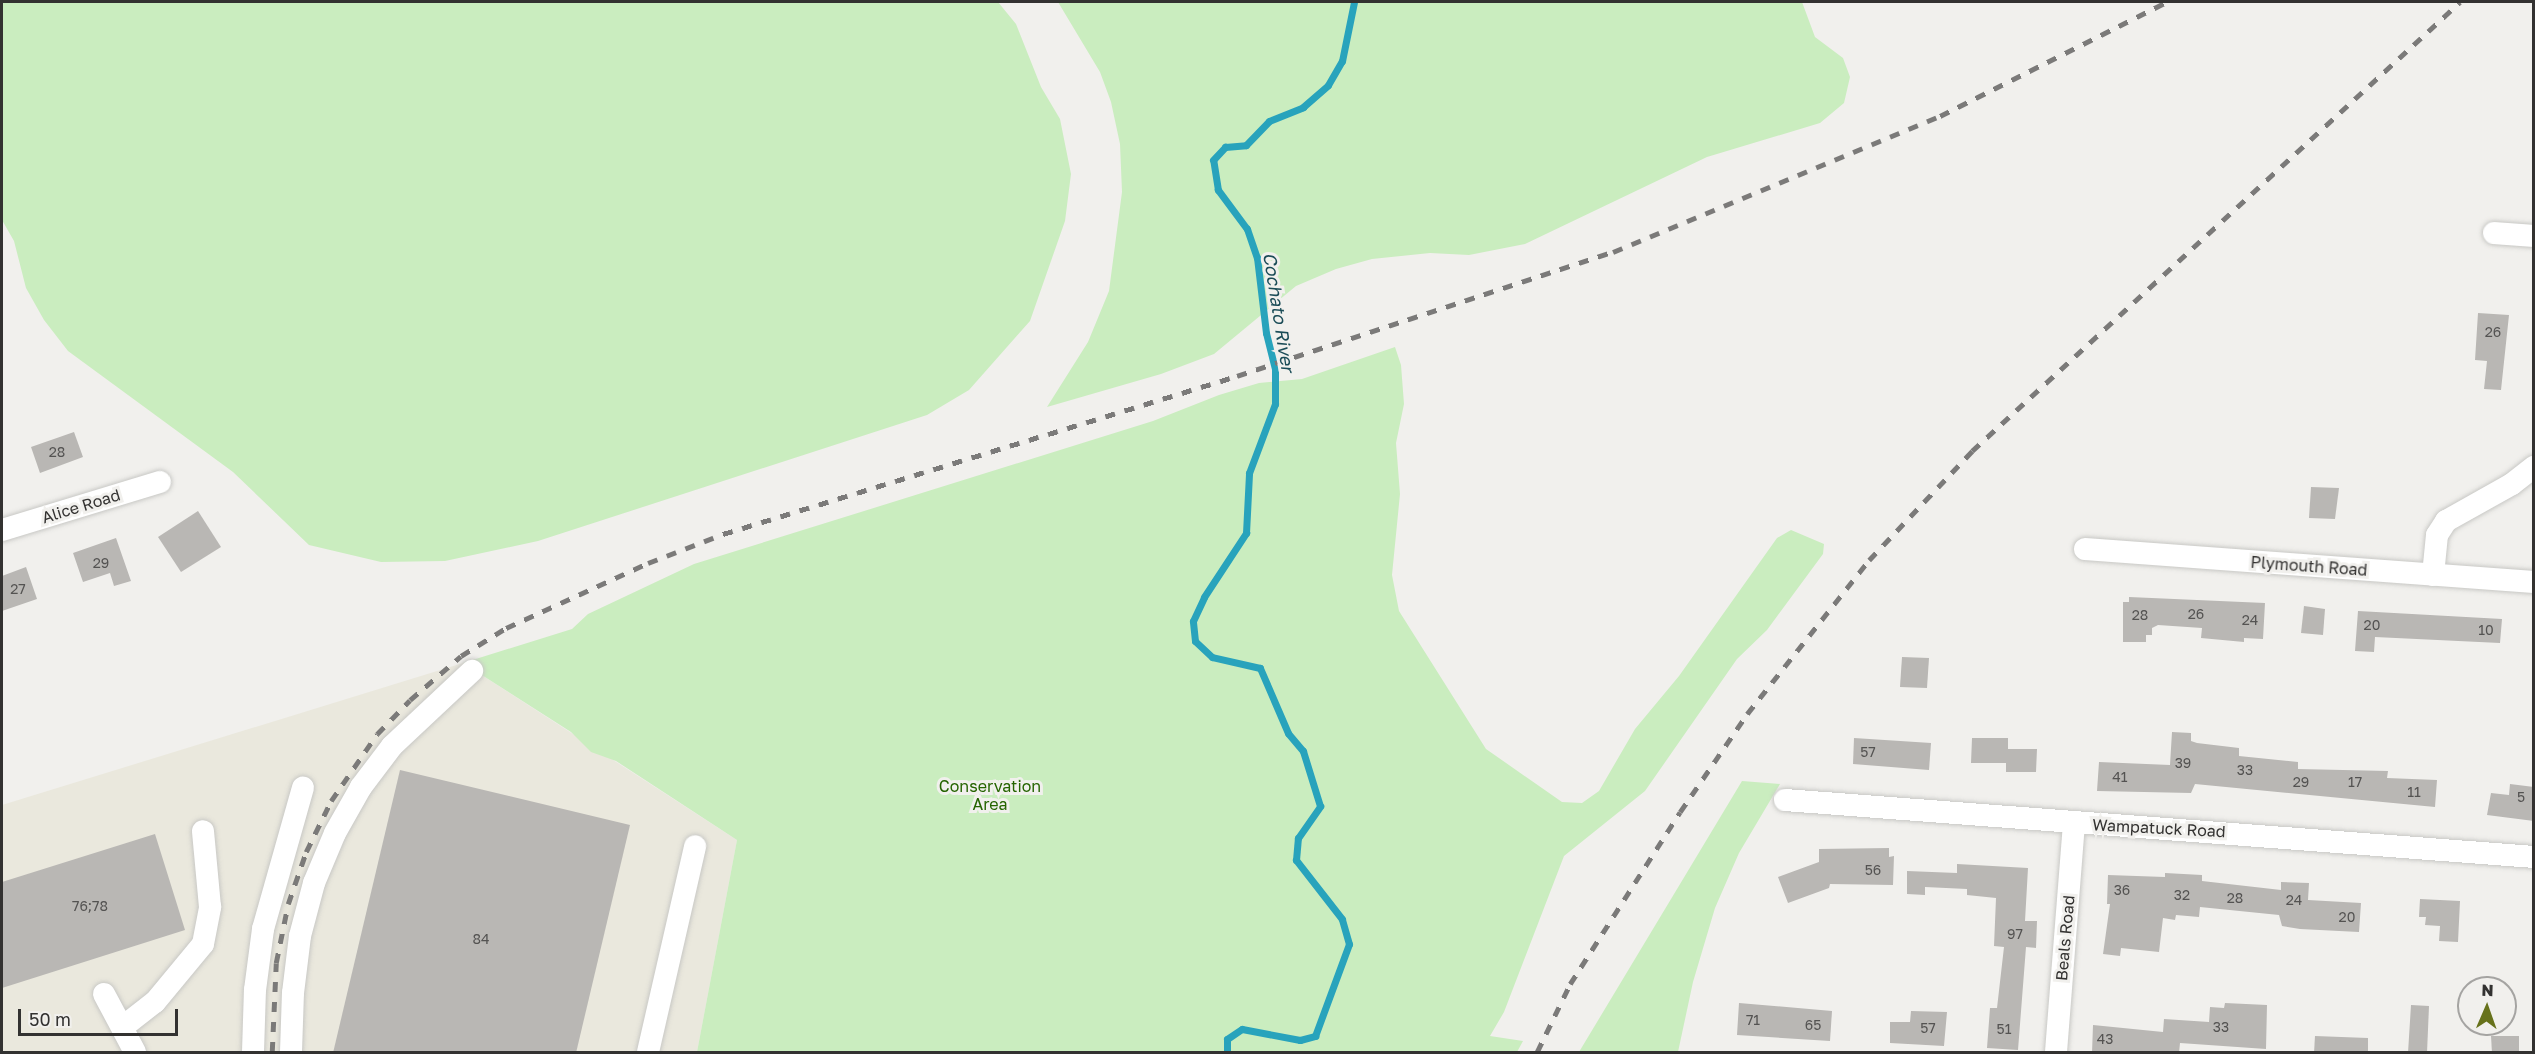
<!DOCTYPE html>
<style>
body{margin:0}
#map{position:relative;width:2535px;height:1054px;overflow:hidden;background:#f1f0ed;font-family:"Golos Text",sans-serif}
div>[style]{position:absolute}
.built>*{inset:0;background:#eae8dd}
.green>*{inset:0;background:#caedbf}
.stream>*{height:7px;margin:-3.5px;padding:0 3.5px;transform-origin:3.5px;border-radius:3.5px;background:#28a3bc}
.building>*{inset:0;background:#b9b7b4}
.roads{filter:drop-shadow(0 0 2px #c8c8c5) drop-shadow(0 0 2px #c8c8c5)}
.minor>*{height:22px;margin:-11px;padding:0 11px;transform-origin:11px;border-radius:11px;background:#fff}
.rail>*{height:4.5px;margin-top:-2.25px;transform-origin:0;background:repeating-linear-gradient(90deg,#7b7a79 0 10px,transparent 0 20px)}
span{translate:-50% -50%;white-space:nowrap;text-align:center;line-height:1.15;-webkit-text-stroke:6px #f1f0ed;paint-order:stroke}
.number-label{font-size:14px;color:#545352}
.number-label span{-webkit-text-stroke-width:0}
.street-label{font-size:16px;color:#333231}
.park-label{font-size:16px;color:#256400}
.water-label{font-size:18px;color:#1b4c57;font-style:italic}
.frame{position:absolute;inset:0;border:3px solid #333231;pointer-events:none}
.north{position:absolute;left:2457px;top:976px;width:60px;height:60px;box-sizing:border-box;background:#f1f0ed;border:2px solid #a5a4a2;border-radius:50%;rotate:2deg;font-size:16px;font-weight:700;line-height:24px;text-align:center;color:#333231}
.north::after{content:'';display:block;margin:auto;width:21px;height:27px;background:#67721b;clip-path:polygon(50% 0,100% 100%,50% 72%,0 100%)}
.scale{position:absolute;left:18px;top:1009px;width:160px;height:27px;box-sizing:border-box;border:3px solid #333231;border-top:0;padding-left:8px;font-size:18px;line-height:21px;white-space:nowrap;color:#333231;-webkit-text-stroke:4px #f1f0ed;paint-order:stroke}
</style>
<div id="map">
<div class="built">
<div style="clip-path:polygon(463px 663px,737px 840px,697px 1052px,2px 1052px,2px 805px)"></div>
</div>
<div class="green">
<div style="clip-path:polygon(2px 2px,998px 2px,1016px 24px,1041px 87px,1060px 119px,1071px 174px,1065px 221px,1030px 321px,969px 390px,927px 415px,538px 541px,445px 561px,381px 562px,309px 545px,233px 472px,68px 351px,44px 320px,26px 288px,14px 241px,2px 220px)"></div>
<div style="clip-path:polygon(1058px 2px,1802px 2px,1815px 37px,1843px 58px,1850px 77px,1844px 103px,1820px 123px,1707px 157px,1525px 244px,1469px 255px,1430px 253px,1372px 259px,1336px 269px,1296px 286px,1214px 354px,1161px 374px,1047px 407px,1088px 342px,1109px 291px,1122px 192px,1120px 144px,1111px 102px,1100px 72px)"></div>
<div style="clip-path:polygon(1395px 347px,1401px 365px,1404px 404px,1396px 443px,1400px 494px,1392px 575px,1399px 611px,1486px 749px,1562px 802px,1582px 803px,1599px 791px,1635px 729px,1679px 676px,1777px 538px,1791px 530px,1824px 544px,1823px 554px,1767px 630px,1737px 659px,1645px 791px,1564px 856px,1504px 1012px,1490px 1036px,1523px 1041px,1517px 1052px,697px 1052px,737px 840px,616px 761px,591px 752px,571px 732px,463px 663px,572px 629px,588px 614px,694px 564px,1153px 421px,1219px 395px,1259px 383px,1302px 379px)"></div>
<div style="clip-path:polygon(1742px 781px,1780px 784px,1739px 853px,1715px 908px,1693px 982px,1678px 1052px,1579px 1052px)"></div>
</div>
<div class="stream">
<div style="left:1227px;top:1052px;width:13px;rotate:-90deg"></div>
<div style="left:1227px;top:1039px;width:18px;rotate:-34deg"></div>
<div style="left:1242px;top:1029px;width:59px;rotate:10.7deg"></div>
<div style="left:1300px;top:1040px;width:16px;rotate:-15deg"></div>
<div style="left:1315px;top:1036px;width:98px;rotate:-69.7deg"></div>
<div style="left:1349px;top:944px;width:26px;rotate:-106deg"></div>
<div style="left:1342px;top:919px;width:75px;rotate:-127.9deg"></div>
<div style="left:1296px;top:860px;width:22px;rotate:-85deg"></div>
<div style="left:1298px;top:838px;width:39px;rotate:-55deg"></div>
<div style="left:1320px;top:806px;width:58px;rotate:-107.2deg"></div>
<div style="left:1303px;top:751px;width:23px;rotate:-130deg"></div>
<div style="left:1288px;top:733px;width:71px;rotate:-113.3deg"></div>
<div style="left:1260px;top:668px;width:49px;rotate:-167.1deg"></div>
<div style="left:1212px;top:657px;width:23px;rotate:-137deg"></div>
<div style="left:1195px;top:641px;width:20px;rotate:-96deg"></div>
<div style="left:1193px;top:621px;width:26px;rotate:-65deg"></div>
<div style="left:1204px;top:597px;width:77px;rotate:-56.7deg"></div>
<div style="left:1246px;top:533px;width:60px;rotate:-87.1deg"></div>
<div style="left:1249px;top:473px;width:74px;rotate:-69.4deg"></div>
<div style="left:1275px;top:404px;width:35px;rotate:-90deg"></div>
<div style="left:1275px;top:369px;width:37px;rotate:-104deg"></div>
<div style="left:1266px;top:333px;width:76px;rotate:-96.8deg"></div>
<div style="left:1257px;top:258px;width:31px;rotate:-109deg"></div>
<div style="left:1247px;top:229px;width:49px;rotate:-126.6deg"></div>
<div style="left:1218px;top:190px;width:30px;rotate:-99deg"></div>
<div style="left:1213px;top:160px;width:18px;rotate:-47deg"></div>
<div style="left:1225px;top:147px;width:21px;rotate:-5deg"></div>
<div style="left:1246px;top:145px;width:33px;rotate:-46deg"></div>
<div style="left:1269px;top:121px;width:37px;rotate:-22deg"></div>
<div style="left:1303px;top:107px;width:33px;rotate:-41deg"></div>
<div style="left:1328px;top:85px;width:28px;rotate:-60deg"></div>
<div style="left:1342px;top:61px;width:60px;rotate:-78.5deg"></div>
</div>
<div class="building">
<div style="clip-path:polygon(2478px 313px,2509px 315px,2501px 390px,2484px 389px,2487px 361px,2475px 360px)"></div>
<div style="clip-path:polygon(74px 432px,83px 457px,40px 473px,31px 447px)"></div>
<div style="clip-path:polygon(2311px 487px,2339px 488px,2335px 519px,2309px 518px)"></div>
<div style="clip-path:polygon(198px 511px,221px 547px,181px 572px,158px 537px)"></div>
<div style="clip-path:polygon(116px 538px,131px 581px,114px 586px,110px 573px,83px 582px,73px 553px)"></div>
<div style="clip-path:polygon(26px 567px,37px 599px,2px 611px,2px 576px)"></div>
<div style="clip-path:polygon(2129px 597px,2265px 603px,2263px 639px,2244px 638px,2244px 642px,2201px 638px,2202px 628px,2158px 625px,2152px 628px,2152px 635px,2146px 635px,2146px 642px,2123px 642px,2123px 602px,2129px 602px)"></div>
<div style="clip-path:polygon(2304px 606px,2325px 609px,2323px 635px,2301px 633px)"></div>
<div style="clip-path:polygon(2358px 611px,2502px 619px,2500px 643px,2375px 637px,2374px 652px,2355px 651px)"></div>
<div style="clip-path:polygon(1902px 657px,1929px 658px,1927px 688px,1900px 687px)"></div>
<div style="clip-path:polygon(2172px 732px,2191px 733px,2191px 741px,2197px 743px,2239px 748px,2239px 756px,2298px 762px,2298px 769px,2388px 771px,2387px 778px,2437px 780px,2435px 807px,2195px 784px,2191px 793px,2097px 791px,2099px 762px,2170px 765px)"></div>
<div style="clip-path:polygon(1854px 738px,1931px 743px,1929px 770px,1853px 764px)"></div>
<div style="clip-path:polygon(1972px 738px,2008px 738px,2008px 749px,2037px 749px,2036px 772px,2006px 772px,2006px 763px,1971px 763px)"></div>
<div style="clip-path:polygon(400px 770px,630px 825px,576px 1053px,333px 1053px)"></div>
<div style="clip-path:polygon(2510px 784px,2534px 787px,2534px 821px,2487px 815px,2491px 793px,2509px 795px)"></div>
<div style="clip-path:polygon(155px 834px,185px 930px,2px 988px,2px 882px)"></div>
<div style="clip-path:polygon(1889px 848px,1889px 857px,1894px 856px,1893px 885px,1830px 884px,1829px 888px,1788px 903px,1778px 877px,1819px 862px,1819px 849px)"></div>
<div style="clip-path:polygon(1957px 864px,2028px 868px,2025px 921px,2037px 921px,2036px 948px,2026px 947px,2018px 1050px,1987px 1048px,1990px 1008px,1997px 1008px,2004px 947px,1994px 946px,1996px 898px,1967px 895px,1967px 889px,1925px 887px,1925px 895px,1907px 894px,1907px 871px,1957px 873px)"></div>
<div style="clip-path:polygon(2165px 873px,2202px 875px,2202px 881px,2281px 890px,2281px 882px,2309px 883px,2308px 900px,2361px 903px,2359px 932px,2300px 929px,2282px 926px,2279px 915px,2200px 907px,2199px 917px,2176px 915px,2175px 920px,2163px 918px,2159px 952px,2121px 948px,2120px 956px,2103px 954px,2110px 904px,2107px 904px,2108px 875px,2165px 877px)"></div>
<div style="clip-path:polygon(2420px 899px,2460px 901px,2458px 942px,2439px 941px,2440px 926px,2425px 925px,2426px 917px,2419px 917px)"></div>
<div style="clip-path:polygon(1739px 1003px,1832px 1011px,1830px 1041px,1737px 1035px)"></div>
<div style="clip-path:polygon(2225px 1003px,2267px 1005px,2266px 1049px,2180px 1043px,2179px 1053px,2092px 1053px,2093px 1025px,2163px 1032px,2164px 1019px,2209px 1022px,2210px 1007px,2224px 1008px)"></div>
<div style="clip-path:polygon(2411px 1005px,2429px 1006px,2427px 1053px,2408px 1053px)"></div>
<div style="clip-path:polygon(1911px 1011px,1947px 1012px,1944px 1046px,1890px 1043px,1890px 1022px,1910px 1022px)"></div>
<div style="clip-path:polygon(2315px 1036px,2368px 1038px,2368px 1053px,2314px 1053px)"></div>
<div style="clip-path:polygon(2491px 1036px,2519px 1036px,2519px 1053px,2492px 1053px)"></div>
</div>
<div class="roads">
<div class="minor">
<div style="left:2494px;top:233px;width:40px;rotate:4.3deg"></div>
<div style="left:2px;top:530px;width:165px;rotate:-16.9deg"></div>
<div style="left:2085px;top:549px;width:450px;rotate:4.2deg"></div>
<div style="left:2433px;top:575px;width:40px;rotate:-84.3deg"></div>
<div style="left:2437px;top:535px;width:17px;rotate:-57deg"></div>
<div style="left:2446px;top:521px;width:76px;rotate:-29.3deg"></div>
<div style="left:2512px;top:484px;width:28px;rotate:-38deg"></div>
<div style="left:1785px;top:800px;width:751px;rotate:4.35deg"></div>
<div style="left:104px;top:994px;width:66px;rotate:61.9deg"></div>
<div style="left:124px;top:1026px;width:39px;rotate:-38deg"></div>
<div style="left:155px;top:1002px;width:75px;rotate:-50.4deg"></div>
<div style="left:203px;top:944px;width:38px;rotate:-79deg"></div>
<div style="left:210px;top:907px;width:76px;rotate:-95.3deg"></div>
<div style="left:253px;top:1052px;width:62px;rotate:-88.2deg"></div>
<div style="left:255px;top:990px;width:62px;rotate:-82.5deg"></div>
<div style="left:263px;top:929px;width:147px;rotate:-74.2deg"></div>
<div style="left:291px;top:1052px;width:59px;rotate:-88.1deg"></div>
<div style="left:293px;top:993px;width:57px;rotate:-83deg"></div>
<div style="left:300px;top:936px;width:55px;rotate:-75.2deg"></div>
<div style="left:314px;top:883px;width:54px;rotate:-67.2deg"></div>
<div style="left:335px;top:833px;width:53px;rotate:-60.5deg"></div>
<div style="left:361px;top:787px;width:51px;rotate:-52.9deg"></div>
<div style="left:392px;top:746px;width:110px;rotate:-43.2deg"></div>
<div style="left:648px;top:1052px;width:211px;rotate:-77.1deg"></div>
<div style="left:2056px;top:1052px;width:230px;rotate:-85.5deg"></div>
</div>
</div>
<div class="rail">
<div style="left:272px;top:1052px;width:89px;rotate:-87.4deg"></div>
<div style="left:276px;top:963px;width:60px;rotate:-78.5deg"></div>
<div style="left:288px;top:904px;width:55px;rotate:-70.9deg"></div>
<div style="left:306px;top:852px;width:57px;rotate:-63.9deg"></div>
<div style="left:331px;top:801px;width:81px;rotate:-55.5deg"></div>
<div style="left:377px;top:734px;width:47px;rotate:-45.9deg"></div>
<div style="left:410px;top:700px;width:67px;rotate:-40.8deg"></div>
<div style="left:461px;top:656px;width:53px;rotate:-31.9deg"></div>
<div style="left:506px;top:628px;width:156px;rotate:-24.6deg"></div>
<div style="left:648px;top:563px;width:80px;rotate:-21.1deg"></div>
<div style="left:723px;top:534px;width:538px;rotate:-17.09deg"></div>
<div style="left:1237px;top:376px;width:396px;rotate:-18.3deg"></div>
<div style="left:1613px;top:252px;width:354px;rotate:-22.6deg"></div>
<div style="left:1940px;top:116px;width:254px;rotate:-26.7deg"></div>
<div style="left:1537px;top:1052px;width:76px;rotate:-64.1deg"></div>
<div style="left:1570px;top:984px;width:204px;rotate:-57.4deg"></div>
<div style="left:1680px;top:812px;width:119px;rotate:-55.6deg"></div>
<div style="left:1747px;top:714px;width:196px;rotate:-51.6deg"></div>
<div style="left:1869px;top:560px;width:150px;rotate:-46.6deg"></div>
<div style="left:1972px;top:451px;width:663px;rotate:-42.62deg"></div>
</div>
<div class="number-label">
<span style="left:2493px;top:332px">26</span>
<span style="left:57px;top:452px">28</span>
<span style="left:101px;top:563px">29</span>
<span style="left:18px;top:589px">27</span>
<span style="left:2196px;top:614px">26</span>
<span style="left:2140px;top:615px">28</span>
<span style="left:2250px;top:620px">24</span>
<span style="left:2372px;top:625px">20</span>
<span style="left:2486px;top:630px">10</span>
<span style="left:1868px;top:752px">57</span>
<span style="left:2183px;top:763px">39</span>
<span style="left:2245px;top:770px">33</span>
<span style="left:2120px;top:777px">41</span>
<span style="left:2301px;top:782px">29</span>
<span style="left:2355px;top:782px">17</span>
<span style="left:2414px;top:792px">11</span>
<span style="left:2521px;top:797px">5</span>
<span style="left:1873px;top:870px">56</span>
<span style="left:2122px;top:890px">36</span>
<span style="left:2182px;top:895px">32</span>
<span style="left:2235px;top:898px">28</span>
<span style="left:2294px;top:900px">24</span>
<span style="left:90px;top:906px">76;78</span>
<span style="left:2347px;top:917px">20</span>
<span style="left:2015px;top:934px">97</span>
<span style="left:481px;top:939px">84</span>
<span style="left:1753px;top:1020px">71</span>
<span style="left:1813px;top:1025px">65</span>
<span style="left:2221px;top:1027px">33</span>
<span style="left:1928px;top:1028px">57</span>
<span style="left:2004px;top:1029px">51</span>
<span style="left:2105px;top:1039px">43</span>
</div>
<div class="street-label">
<span style="left:81px;top:506px;rotate:-17deg">Alice Road</span>
<span style="left:2309px;top:566px;rotate:4deg">Plymouth Road</span>
<span style="left:2159px;top:828px;rotate:3deg">Wampatuck Road</span>
<span style="left:2065px;top:938px;rotate:-85deg">Beals Road</span>
</div>
<div class="park-label">
<span style="left:990px;top:795px">Conservation<br>Area</span>
</div>
<div class="water-label">
<span style="left:1279px;top:312px;rotate:81deg">Cochato River</span>
</div>
<div class="frame"></div>
<div class="north">N</div>
<div class="scale">50 m</div>
</div>
